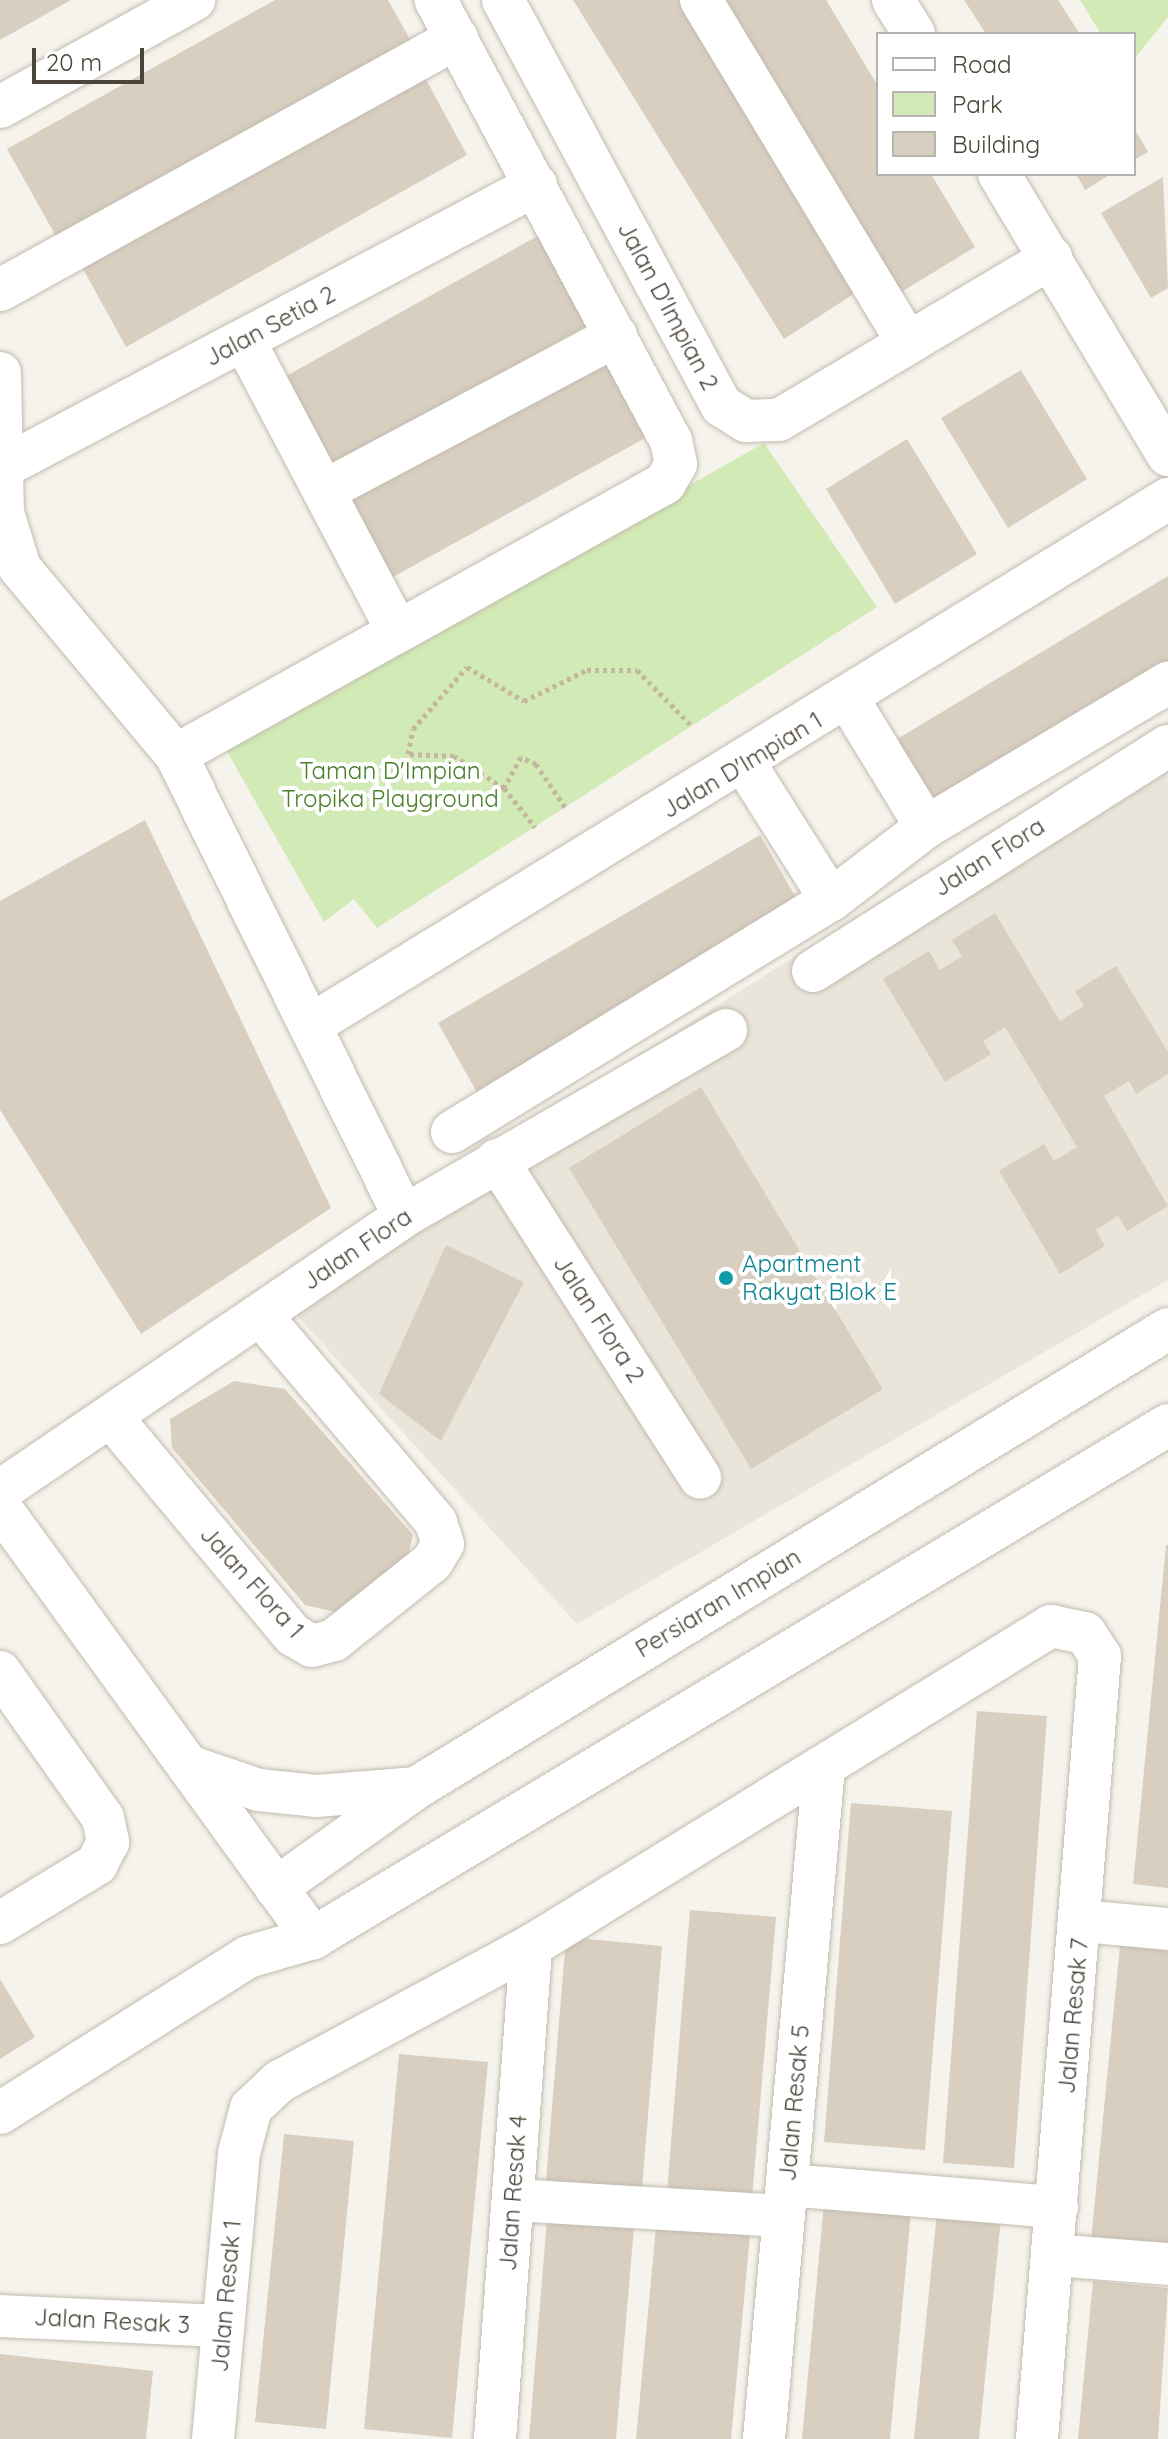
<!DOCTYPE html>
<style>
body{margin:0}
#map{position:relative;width:1168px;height:2439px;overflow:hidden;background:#f6f3ec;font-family:Quicksand,sans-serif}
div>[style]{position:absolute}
.residential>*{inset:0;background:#eae5da}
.green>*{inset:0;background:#d2eab5}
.building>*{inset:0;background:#d8cfc1}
.path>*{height:5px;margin-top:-2.5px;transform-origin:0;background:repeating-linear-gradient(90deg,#c4b79f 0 4px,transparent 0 8px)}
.roads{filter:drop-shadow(0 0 2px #c2bbae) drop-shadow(0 0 2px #c2bbae)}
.minor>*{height:42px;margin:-21px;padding:0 21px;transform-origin:21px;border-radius:21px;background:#fff}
.dots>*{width:22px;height:22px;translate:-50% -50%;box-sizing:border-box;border:4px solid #fff;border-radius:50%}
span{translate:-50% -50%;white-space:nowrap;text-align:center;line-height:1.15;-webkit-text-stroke:8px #fff;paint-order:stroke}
.street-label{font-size:24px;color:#4b4439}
.park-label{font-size:24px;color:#4a7f2a}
.culture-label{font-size:24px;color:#0d838f}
.left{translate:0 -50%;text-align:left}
.legend{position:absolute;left:876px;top:32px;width:260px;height:144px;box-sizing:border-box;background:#fff;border:2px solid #b7b4b0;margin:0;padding:10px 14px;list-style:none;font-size:24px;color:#4b4439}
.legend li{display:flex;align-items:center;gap:16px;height:40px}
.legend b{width:40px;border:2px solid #b7b4b0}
.scale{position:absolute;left:32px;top:48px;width:112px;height:36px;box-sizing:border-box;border:4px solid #4b4439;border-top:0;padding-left:10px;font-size:24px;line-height:28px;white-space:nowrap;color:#4b4439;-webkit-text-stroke:6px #fff;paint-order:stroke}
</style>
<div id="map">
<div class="residential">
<div style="clip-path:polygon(1168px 721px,1168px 1280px,577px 1624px,271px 1287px)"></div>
</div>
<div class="green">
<div style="clip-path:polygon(1080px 0,1168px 0,1168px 17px,1134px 59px,1134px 34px,1101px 34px)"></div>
<div style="clip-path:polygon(764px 443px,877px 607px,377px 928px,354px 899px,324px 922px,225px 748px)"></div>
</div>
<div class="building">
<div style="clip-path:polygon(0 0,71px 0,0 40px)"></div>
<div style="clip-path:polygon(275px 0,388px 0,411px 41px,57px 238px,7px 149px)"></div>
<div style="clip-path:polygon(573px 0,678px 0,860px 290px,784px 339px)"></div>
<div style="clip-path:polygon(720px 0,826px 0,878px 86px,878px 174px,931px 174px,975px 247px,898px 294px)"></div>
<div style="clip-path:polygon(964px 0,1058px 0,1080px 34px,986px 34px)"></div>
<div style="clip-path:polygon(423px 74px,467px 155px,126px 347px,82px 267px)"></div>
<div style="clip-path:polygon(1134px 128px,1148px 152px,1134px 160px)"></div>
<div style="clip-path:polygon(1076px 174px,1111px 174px,1085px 190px)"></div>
<div style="clip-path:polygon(1163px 177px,1168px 288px,1151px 298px,1101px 213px)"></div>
<div style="clip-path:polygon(543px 233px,592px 323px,328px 470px,279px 380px)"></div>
<div style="clip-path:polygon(604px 356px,647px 437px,382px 583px,338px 501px)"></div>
<div style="clip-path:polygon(1021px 370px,1087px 479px,1008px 528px,941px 418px)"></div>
<div style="clip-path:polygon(907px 439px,977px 554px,895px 604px,826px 489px)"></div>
<div style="clip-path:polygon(1168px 576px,1168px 674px,940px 812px,897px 739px)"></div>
<div style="clip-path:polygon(145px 820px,331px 1208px,141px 1334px,0 1110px,0 901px)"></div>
<div style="clip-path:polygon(760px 835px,802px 908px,479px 1096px,438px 1023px)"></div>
<div style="clip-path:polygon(995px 913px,1060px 1021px,1084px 1006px,1075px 991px,1116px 966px,1168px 1052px,1168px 1074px,1136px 1094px,1129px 1081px,1104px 1096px,1168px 1206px,1127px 1231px,1118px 1216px,1096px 1230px,1105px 1246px,1060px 1274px,999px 1171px,1044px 1144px,1054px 1161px,1077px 1147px,1005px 1027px,983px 1041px,991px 1054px,945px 1082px,883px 979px,929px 951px,940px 970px,962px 956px,952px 940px)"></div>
<div style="clip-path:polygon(701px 1087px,883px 1389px,751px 1469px,569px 1168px)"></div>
<div style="clip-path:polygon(446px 1245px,524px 1282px,441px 1441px,379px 1394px)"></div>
<div style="clip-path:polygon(234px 1381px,285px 1389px,413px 1535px,404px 1573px,343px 1614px,305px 1605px,172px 1448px,170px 1419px)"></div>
<div style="clip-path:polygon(1166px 1545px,1168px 1545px,1168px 1888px,1133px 1884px)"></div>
<div style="clip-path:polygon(977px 1711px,1047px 1716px,1014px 2168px,943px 2163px)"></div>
<div style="clip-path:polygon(851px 1803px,952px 1811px,925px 2150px,824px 2142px)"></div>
<div style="clip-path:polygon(690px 1910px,776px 1917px,752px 2198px,667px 2192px)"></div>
<div style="clip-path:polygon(1121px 1936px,1168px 1941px,1168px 2247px,1091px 2240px)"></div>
<div style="clip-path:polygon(566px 1937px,662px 1946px,642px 2188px,546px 2180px)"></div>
<div style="clip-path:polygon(0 1979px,35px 2037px,0 2059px)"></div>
<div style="clip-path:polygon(399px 2054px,488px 2062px,452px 2438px,364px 2429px)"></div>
<div style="clip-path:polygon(284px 2134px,354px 2141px,326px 2429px,255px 2422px)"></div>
<div style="clip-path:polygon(824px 2203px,911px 2212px,890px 2439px,802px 2439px)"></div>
<div style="clip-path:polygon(937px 2212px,1001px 2218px,979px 2439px,914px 2439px)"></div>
<div style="clip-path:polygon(547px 2219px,634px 2227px,616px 2439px,529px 2439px)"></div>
<div style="clip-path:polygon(656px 2227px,750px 2235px,731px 2439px,636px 2439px)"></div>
<div style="clip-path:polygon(1093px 2281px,1168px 2288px,1158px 2439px,1078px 2439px)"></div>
<div style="clip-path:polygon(0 2354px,153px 2371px,146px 2439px,0 2439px)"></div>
</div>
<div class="path">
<div style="left:504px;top:788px;width:50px;rotate:51.5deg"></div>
<div style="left:565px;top:807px;width:52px;rotate:-124deg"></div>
<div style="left:536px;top:764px;width:17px;rotate:-155deg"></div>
<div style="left:521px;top:757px;width:35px;rotate:119deg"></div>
<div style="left:504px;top:788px;width:59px;rotate:-147.4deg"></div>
<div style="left:454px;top:756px;width:46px;rotate:-177.5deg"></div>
<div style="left:408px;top:754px;width:25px;rotate:-79deg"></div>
<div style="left:413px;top:729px;width:82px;rotate:-48.9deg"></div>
<div style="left:467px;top:667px;width:66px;rotate:30.8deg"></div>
<div style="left:524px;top:701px;width:70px;rotate:-26.2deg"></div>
<div style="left:587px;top:670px;width:50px"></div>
<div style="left:637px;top:670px;width:78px;rotate:45.5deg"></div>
</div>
<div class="roads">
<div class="minor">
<div style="left:503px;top:0;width:461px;rotate:61.7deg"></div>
<div style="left:722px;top:406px;width:28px;rotate:32deg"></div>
<div style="left:746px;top:421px;width:33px;rotate:-2deg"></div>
<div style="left:779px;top:420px;width:317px;rotate:-30.8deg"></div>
<div style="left:701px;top:0;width:401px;rotate:58.9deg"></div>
<div style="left:893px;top:0;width:40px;rotate:58deg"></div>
<div style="left:0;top:107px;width:222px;rotate:-28.9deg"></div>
<div style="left:999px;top:174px;width:328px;rotate:59deg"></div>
<div style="left:0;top:290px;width:522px;rotate:-28.87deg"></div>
<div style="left:244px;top:340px;width:328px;rotate:62.2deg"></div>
<div style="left:0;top:373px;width:140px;rotate:88.8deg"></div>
<div style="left:3px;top:513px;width:58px;rotate:72.8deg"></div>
<div style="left:20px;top:568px;width:244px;rotate:50.2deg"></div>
<div style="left:176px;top:755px;width:514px;rotate:63.68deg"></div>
<div style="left:5px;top:466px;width:601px;rotate:-27.89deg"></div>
<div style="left:324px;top:491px;width:331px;rotate:-28deg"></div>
<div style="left:848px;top:699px;width:150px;rotate:58.6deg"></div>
<div style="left:176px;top:755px;width:560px;rotate:-29.08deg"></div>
<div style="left:665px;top:483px;width:22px;rotate:-60deg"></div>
<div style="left:676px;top:464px;width:24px;rotate:-102deg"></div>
<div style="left:671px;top:441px;width:500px;rotate:-118.1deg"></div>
<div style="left:745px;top:764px;width:161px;rotate:57.7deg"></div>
<div style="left:813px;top:971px;width:420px;rotate:-32.4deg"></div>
<div style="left:311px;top:1025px;width:1006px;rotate:-31.54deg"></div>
<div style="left:452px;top:1132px;width:444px;rotate:-31.5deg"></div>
<div style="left:831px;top:900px;width:120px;rotate:-37.5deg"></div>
<div style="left:926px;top:827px;width:282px;rotate:-30.8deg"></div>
<div style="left:497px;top:1160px;width:377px;rotate:57.4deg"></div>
<div style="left:112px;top:1418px;width:283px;rotate:50.2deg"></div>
<div style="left:293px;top:1635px;width:22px;rotate:30deg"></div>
<div style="left:312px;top:1646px;width:23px;rotate:-15deg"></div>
<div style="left:334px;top:1640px;width:125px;rotate:-38.5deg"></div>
<div style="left:432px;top:1562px;width:21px;rotate:-59deg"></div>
<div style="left:443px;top:1544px;width:23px;rotate:-108deg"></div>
<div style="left:436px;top:1522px;width:270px;rotate:-130.3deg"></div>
<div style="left:0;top:1491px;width:489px;rotate:-34.2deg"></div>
<div style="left:404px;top:1216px;width:372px;rotate:-30deg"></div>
<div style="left:0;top:1507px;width:533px;rotate:54.01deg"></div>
<div style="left:0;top:1672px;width:179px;rotate:54.8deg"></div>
<div style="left:103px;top:1818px;width:25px;rotate:78deg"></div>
<div style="left:108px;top:1842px;width:25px;rotate:117deg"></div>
<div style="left:97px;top:1864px;width:114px;rotate:148.7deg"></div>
<div style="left:188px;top:1766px;width:75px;rotate:18.7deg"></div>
<div style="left:259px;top:1790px;width:57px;rotate:6deg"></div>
<div style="left:316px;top:1796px;width:99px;rotate:-4.6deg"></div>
<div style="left:276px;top:1888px;width:172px;rotate:-35.5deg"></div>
<div style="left:416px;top:1788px;width:881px;rotate:-31.4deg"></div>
<div style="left:1082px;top:1921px;width:86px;rotate:5.3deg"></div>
<div style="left:0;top:2113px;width:293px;rotate:-32.2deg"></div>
<div style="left:248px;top:1957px;width:68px;rotate:-16.3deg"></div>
<div style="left:313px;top:1938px;width:997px;rotate:-30.96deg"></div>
<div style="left:787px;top:2185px;width:271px;rotate:4.7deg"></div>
<div style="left:513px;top:2200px;width:270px;rotate:3.4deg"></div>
<div style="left:1054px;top:2255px;width:114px;rotate:4.5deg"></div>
<div style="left:0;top:2316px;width:223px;rotate:2.6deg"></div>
<div style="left:213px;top:2439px;width:287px;rotate:-84.8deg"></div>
<div style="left:239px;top:2153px;width:47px;rotate:-75.1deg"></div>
<div style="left:251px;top:2108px;width:40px;rotate:-43deg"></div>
<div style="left:280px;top:2081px;width:285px;rotate:-28.3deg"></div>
<div style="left:531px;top:1946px;width:611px;rotate:-31.61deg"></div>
<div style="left:1051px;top:1626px;width:35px;rotate:12deg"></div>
<div style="left:1085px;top:1633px;width:27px;rotate:57deg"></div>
<div style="left:1100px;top:1656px;width:786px;rotate:94.6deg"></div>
<div style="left:495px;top:2439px;width:494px;rotate:-85.8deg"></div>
<div style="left:764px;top:2439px;width:675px;rotate:-84.9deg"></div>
</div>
</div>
<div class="dots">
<div style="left:726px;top:1278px;background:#0f9aa8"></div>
</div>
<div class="street-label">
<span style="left:668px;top:306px;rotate:62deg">Jalan D'Impian 2</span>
<span style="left:270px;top:326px;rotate:-28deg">Jalan Setia 2</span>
<span style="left:742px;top:765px;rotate:-31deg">Jalan D'Impian 1</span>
<span style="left:989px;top:857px;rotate:-32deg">Jalan Flora</span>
<span style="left:357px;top:1249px;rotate:-34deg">Jalan Flora</span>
<span style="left:599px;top:1319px;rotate:57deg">Jalan Flora 2</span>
<span style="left:252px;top:1582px;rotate:48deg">Jalan Flora 1</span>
<span style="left:718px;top:1603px;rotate:-31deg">Persiaran Impian</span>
<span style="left:1073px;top:2016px;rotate:-85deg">Jalan Resak 7</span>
<span style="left:794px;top:2103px;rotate:-85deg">Jalan Resak 5</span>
<span style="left:513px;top:2193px;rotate:-86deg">Jalan Resak 4</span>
<span style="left:226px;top:2296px;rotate:-85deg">Jalan Resak 1</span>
<span style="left:112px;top:2321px;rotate:3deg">Jalan Resak 3</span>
</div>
<div class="park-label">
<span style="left:390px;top:785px">Taman D'Impian<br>Tropika Playground</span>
</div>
<div class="culture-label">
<span class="left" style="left:742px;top:1278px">Apartment<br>Rakyat Blok E</span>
</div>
<ul class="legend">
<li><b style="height:10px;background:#fff"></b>Road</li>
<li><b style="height:22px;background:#d2eab5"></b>Park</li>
<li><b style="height:22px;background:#d8cfc1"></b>Building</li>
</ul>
<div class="scale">20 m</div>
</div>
